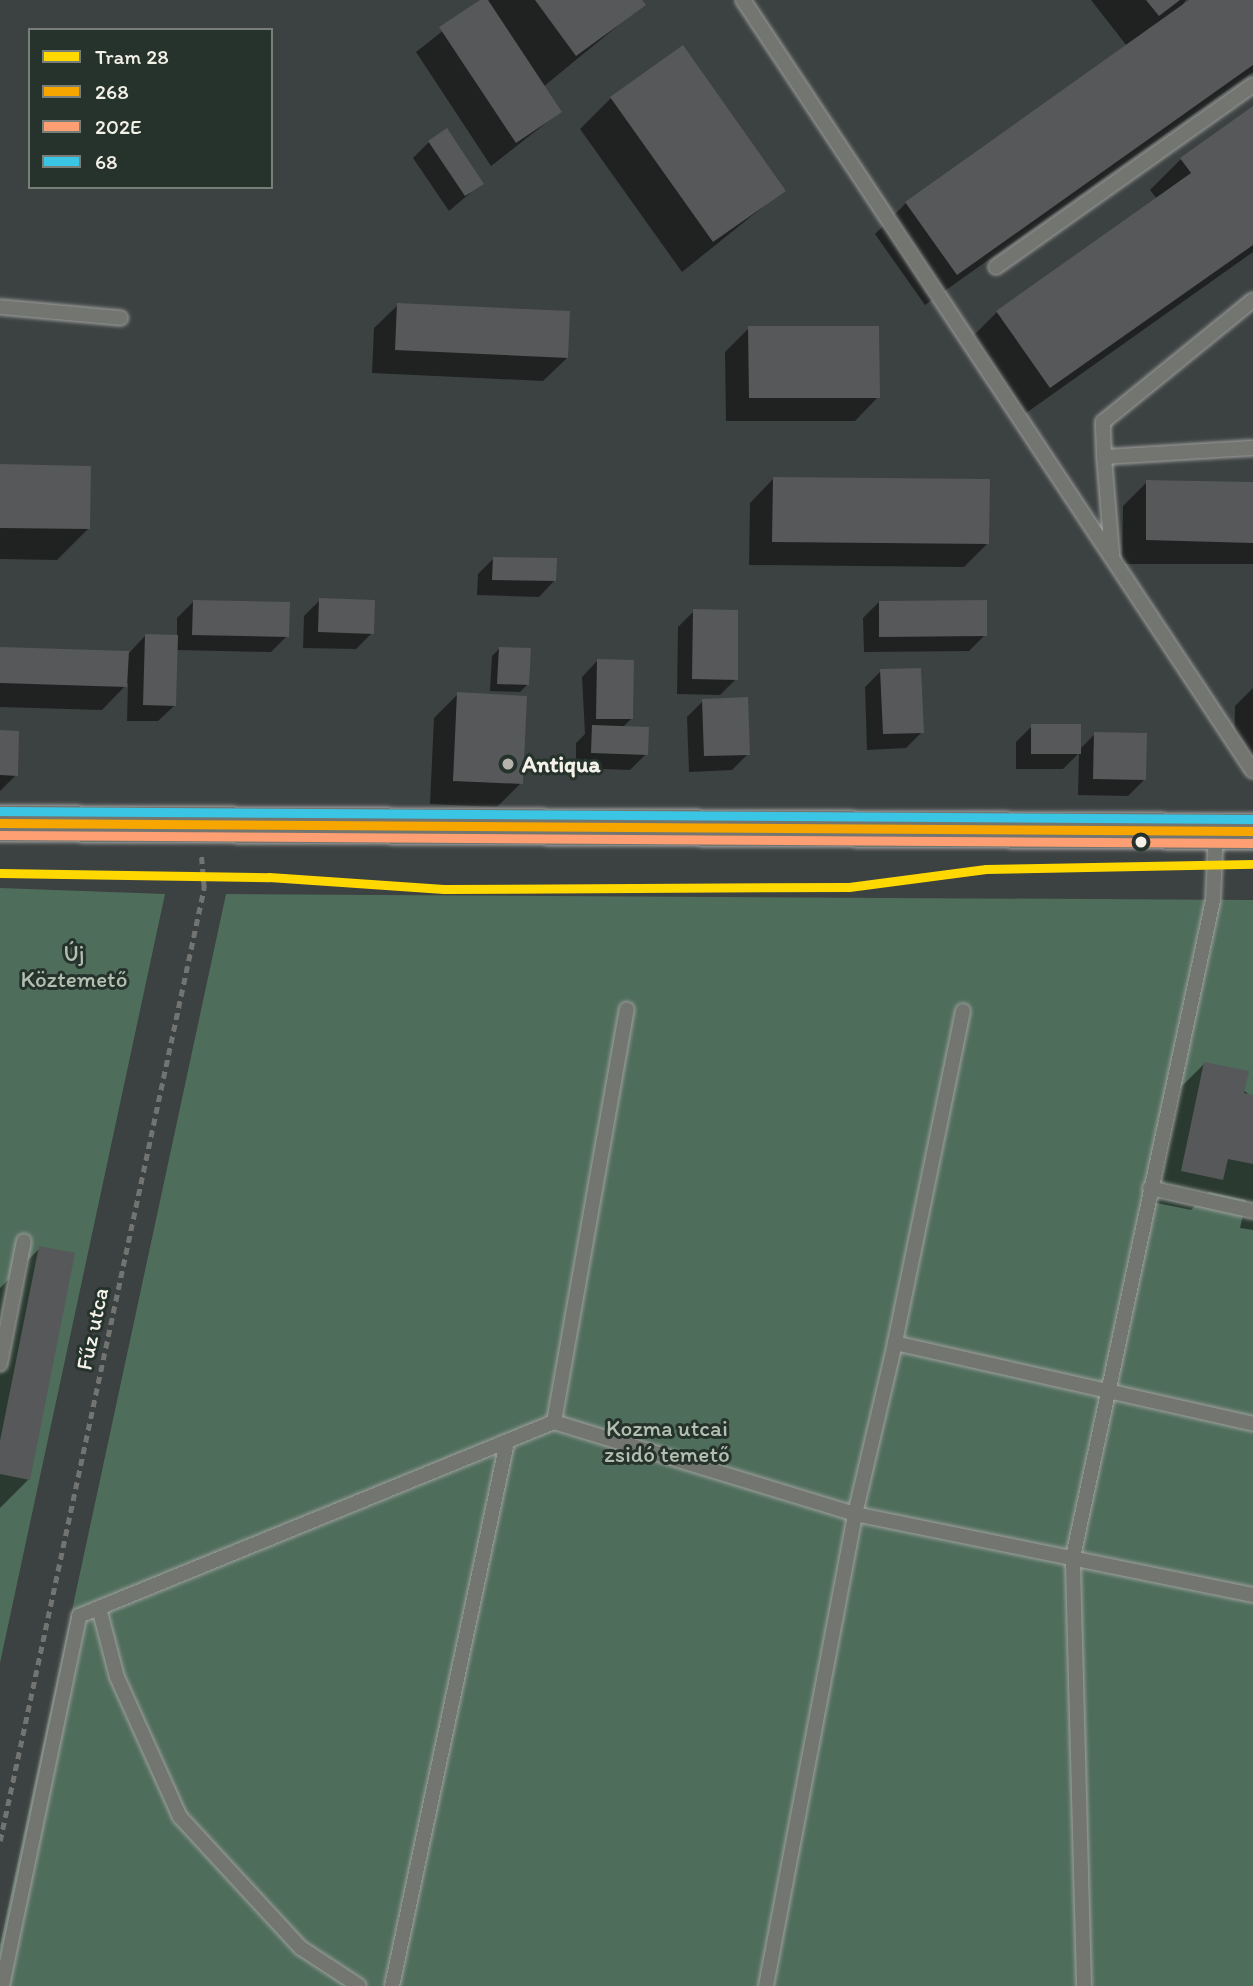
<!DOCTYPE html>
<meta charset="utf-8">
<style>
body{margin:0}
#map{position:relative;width:1253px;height:1986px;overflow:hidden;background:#3c4141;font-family:Itim,sans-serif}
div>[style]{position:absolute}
.green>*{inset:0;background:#4f6d5b}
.shadow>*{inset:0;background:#0007}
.building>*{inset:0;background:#56585a}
.path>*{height:4.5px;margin-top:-2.25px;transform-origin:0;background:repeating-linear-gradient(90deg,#717471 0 7px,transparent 0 12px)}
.roads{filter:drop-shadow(0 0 2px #9fa19f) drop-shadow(0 0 2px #9fa19f)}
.service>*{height:14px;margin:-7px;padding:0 7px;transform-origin:7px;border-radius:7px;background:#737570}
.tertiary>*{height:35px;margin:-17.5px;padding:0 17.5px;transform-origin:17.5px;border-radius:17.5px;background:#737570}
.bus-1>*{height:9px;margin:-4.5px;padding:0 4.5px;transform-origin:4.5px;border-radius:4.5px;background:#f7a600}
.bus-2>*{height:9px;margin:-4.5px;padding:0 4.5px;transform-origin:4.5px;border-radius:4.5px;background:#fd9f72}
.bus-3>*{height:9px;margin:-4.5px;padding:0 4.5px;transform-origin:4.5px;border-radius:4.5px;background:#3ac5e4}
.tram-1>*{height:9px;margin:-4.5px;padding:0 4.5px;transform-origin:4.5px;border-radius:4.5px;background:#ffd800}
.dots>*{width:19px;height:19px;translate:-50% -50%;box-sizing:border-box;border:4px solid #26332d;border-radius:50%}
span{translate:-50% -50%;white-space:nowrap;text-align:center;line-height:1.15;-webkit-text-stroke:6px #26332d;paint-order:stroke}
.poi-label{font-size:23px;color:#f4f1e8;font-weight:700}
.left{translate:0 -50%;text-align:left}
.park-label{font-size:23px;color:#b3bfb1}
.street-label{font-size:23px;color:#f4f1e8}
.legend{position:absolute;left:28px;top:28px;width:245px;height:161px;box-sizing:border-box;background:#26332d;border:2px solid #787f78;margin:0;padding:9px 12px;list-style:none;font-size:21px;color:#f4f1e8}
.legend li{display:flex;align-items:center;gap:14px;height:35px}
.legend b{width:35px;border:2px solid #787f78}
</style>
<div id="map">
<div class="green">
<div style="clip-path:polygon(0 888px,165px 894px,0 1663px)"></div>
<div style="clip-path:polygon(226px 894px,1253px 900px,1253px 1986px,0 1986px,0 1945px)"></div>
</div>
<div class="shadow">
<div style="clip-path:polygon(482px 0,640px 0,643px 5px,543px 87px,560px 112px,491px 166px,416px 52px)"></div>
<div style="clip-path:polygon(1091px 0,1186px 0,1180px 8px,1192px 0,1253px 0,1253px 72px,925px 305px,875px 234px,906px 203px,1127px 46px)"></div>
<div style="clip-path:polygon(611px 98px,784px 190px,682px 272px,580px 129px)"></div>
<div style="clip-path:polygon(1253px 109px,1253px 252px,1019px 418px,966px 343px,997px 312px,1157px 199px,1150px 190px,1181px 159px)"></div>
<div style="clip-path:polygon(429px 142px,482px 183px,449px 211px,413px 158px)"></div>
<div style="clip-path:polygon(398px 305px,567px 358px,543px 381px,372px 373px,374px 328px)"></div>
<div style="clip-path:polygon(749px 328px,878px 397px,855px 421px,726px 421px,725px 352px)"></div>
<div style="clip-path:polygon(0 466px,88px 529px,57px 560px,0 559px)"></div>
<div style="clip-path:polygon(773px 479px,988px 543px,964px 567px,749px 565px,750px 503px)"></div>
<div style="clip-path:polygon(1147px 482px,1253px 484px,1253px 564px,1122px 564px,1123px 506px)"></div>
<div style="clip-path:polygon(494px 558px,554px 581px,539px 597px,477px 595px,478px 574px)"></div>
<div style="clip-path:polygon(320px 600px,372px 633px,356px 649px,303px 648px,304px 616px)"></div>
<div style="clip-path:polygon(193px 602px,287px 636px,271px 652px,176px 650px,174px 706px,158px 721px,127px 721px,128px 683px,102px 710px,0 707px,0 649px,129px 653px,145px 636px,177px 637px,177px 618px)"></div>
<div style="clip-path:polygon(879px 602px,985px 635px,969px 651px,864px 652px,863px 618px)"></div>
<div style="clip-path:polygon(694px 611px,736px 679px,720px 695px,677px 694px,678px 627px)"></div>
<div style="clip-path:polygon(500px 648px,527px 685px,520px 692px,490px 691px,492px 656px)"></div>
<div style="clip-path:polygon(597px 661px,632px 718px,622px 728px,646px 754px,630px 770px,576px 768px,576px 743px,585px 734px,582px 677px)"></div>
<div style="clip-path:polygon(881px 671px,922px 732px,906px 748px,867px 750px,865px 687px)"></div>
<div style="clip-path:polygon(1253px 688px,1253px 756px,1234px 755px,1235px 706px)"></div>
<div style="clip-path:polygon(458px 694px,521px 783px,497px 807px,430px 804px,434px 718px)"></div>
<div style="clip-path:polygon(703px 701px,748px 754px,732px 770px,689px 772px,687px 717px)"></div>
<div style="clip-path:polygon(1032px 726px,1079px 750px,1095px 734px,1144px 780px,1128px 796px,1078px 795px,1079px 753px,1063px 769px,1016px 769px,1016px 742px)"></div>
<div style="clip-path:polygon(0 732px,16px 775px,0 791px)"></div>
<div style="clip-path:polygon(1204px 1064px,1253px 1097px,1253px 1230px,1240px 1228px,1246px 1200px,1209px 1192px,1191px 1210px,1152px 1202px,1173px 1095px)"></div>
<div style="clip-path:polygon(40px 1248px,28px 1480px,0 1508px,0 1288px)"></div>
</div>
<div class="building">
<div style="clip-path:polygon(480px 0,488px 0,562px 112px,516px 143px,439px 27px)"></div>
<div style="clip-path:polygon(535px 0,642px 0,646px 5px,576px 56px)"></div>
<div style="clip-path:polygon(1146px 0,1180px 0,1159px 16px)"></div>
<div style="clip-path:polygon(1189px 0,1253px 0,1253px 65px,957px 275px,905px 202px)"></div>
<div style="clip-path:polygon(683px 45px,786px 191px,713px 242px,610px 97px)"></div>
<div style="clip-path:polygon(1253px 106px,1253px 245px,1050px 388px,996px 311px,1191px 173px,1180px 158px)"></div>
<div style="clip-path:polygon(447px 128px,484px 184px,465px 196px,428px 141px)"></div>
<div style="clip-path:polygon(397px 303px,570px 311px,568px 358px,395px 350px)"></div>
<div style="clip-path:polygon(748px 326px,879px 326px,880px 398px,749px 398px)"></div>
<div style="clip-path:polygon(0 464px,91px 466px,90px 529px,0 528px)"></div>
<div style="clip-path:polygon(773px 477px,990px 479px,989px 544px,772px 542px)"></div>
<div style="clip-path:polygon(1146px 480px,1253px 482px,1253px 543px,1146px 540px)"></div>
<div style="clip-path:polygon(493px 557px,557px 558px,556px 581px,492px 580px)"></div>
<div style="clip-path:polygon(319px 598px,375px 600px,374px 634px,318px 632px)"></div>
<div style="clip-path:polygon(193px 600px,290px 602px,289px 637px,192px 635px)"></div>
<div style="clip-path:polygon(987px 600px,987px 636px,879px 637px,879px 601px)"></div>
<div style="clip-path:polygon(693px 609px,738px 610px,738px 680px,692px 679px)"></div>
<div style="clip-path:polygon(145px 634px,178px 635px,176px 706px,143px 705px)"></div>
<div style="clip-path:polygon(0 647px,129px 651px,127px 687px,0 683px)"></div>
<div style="clip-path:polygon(499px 647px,531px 648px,529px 685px,497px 684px)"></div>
<div style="clip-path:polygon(597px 659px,634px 660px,633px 719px,596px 719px)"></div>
<div style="clip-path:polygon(921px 668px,924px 733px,883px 734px,880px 669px)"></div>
<div style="clip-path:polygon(457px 692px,527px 696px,523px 784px,453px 781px)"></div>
<div style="clip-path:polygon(748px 697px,750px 755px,704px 756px,702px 699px)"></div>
<div style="clip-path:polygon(1031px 724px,1081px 724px,1081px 754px,1031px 754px)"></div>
<div style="clip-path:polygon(592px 725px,649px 727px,648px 755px,591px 753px)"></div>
<div style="clip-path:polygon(0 730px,19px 731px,18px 776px,0 775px)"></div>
<div style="clip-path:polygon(1094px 732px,1147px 733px,1146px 780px,1093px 779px)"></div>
<div style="clip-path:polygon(1204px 1062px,1249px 1071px,1244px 1093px,1253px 1095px,1253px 1164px,1228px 1159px,1223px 1180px,1181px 1171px)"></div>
<div style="clip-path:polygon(39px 1246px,75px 1253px,30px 1480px,0 1474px,0 1441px)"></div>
</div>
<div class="path">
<div style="left:0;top:1841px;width:975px;rotate:-77.92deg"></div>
<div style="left:204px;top:888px;width:32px;rotate:-95deg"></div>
</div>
<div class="roads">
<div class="service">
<div style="left:743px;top:0;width:924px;rotate:56.52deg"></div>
<div style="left:996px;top:267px;width:315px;rotate:-35.3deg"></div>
<div style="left:0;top:307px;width:121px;rotate:5.2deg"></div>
<div style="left:1104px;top:457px;width:35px;rotate:-92deg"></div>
<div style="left:1103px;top:422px;width:193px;rotate:-39.1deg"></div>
<div style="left:1112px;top:554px;width:97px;rotate:-94.7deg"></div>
<div style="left:1104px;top:457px;width:149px;rotate:-3.5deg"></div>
<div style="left:963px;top:1011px;width:339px;rotate:101.6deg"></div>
<div style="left:895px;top:1343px;width:367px;rotate:12.7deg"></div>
<div style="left:1150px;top:1188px;width:106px;rotate:12.6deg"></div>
<div style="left:0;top:1364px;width:125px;rotate:-79deg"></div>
<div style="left:554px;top:1422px;width:315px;rotate:17deg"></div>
<div style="left:855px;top:1514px;width:406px;rotate:11.5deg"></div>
<div style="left:99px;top:1608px;width:71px;rotate:75.4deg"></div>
<div style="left:117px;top:1677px;width:154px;rotate:65.8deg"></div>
<div style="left:180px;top:1817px;width:178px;rotate:47.3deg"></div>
<div style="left:301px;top:1948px;width:69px;rotate:33.2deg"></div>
<div style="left:2px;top:1986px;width:378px;rotate:-78.2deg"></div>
<div style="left:79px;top:1616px;width:513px;rotate:-22.22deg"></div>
<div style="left:554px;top:1422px;width:419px;rotate:-80deg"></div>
<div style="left:392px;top:1986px;width:556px;rotate:-78.06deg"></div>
<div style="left:766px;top:1986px;width:480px;rotate:-79.3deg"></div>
<div style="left:855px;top:1514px;width:176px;rotate:-76.8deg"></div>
<div style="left:1084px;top:1986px;width:429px;rotate:-91.5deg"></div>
<div style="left:1073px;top:1557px;width:672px;rotate:-77.97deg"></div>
<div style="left:1213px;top:900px;width:70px;rotate:-87.5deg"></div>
</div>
<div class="tertiary">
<div style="left:0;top:823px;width:1253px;rotate:0.37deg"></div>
</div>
</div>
<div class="bus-1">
<div style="left:0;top:823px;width:1253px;rotate:0.37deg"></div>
</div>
<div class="bus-2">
<div style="left:0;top:835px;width:1253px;rotate:0.37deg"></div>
</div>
<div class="bus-3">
<div style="left:0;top:811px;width:1253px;rotate:0.37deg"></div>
</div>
<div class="tram-1">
<div style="left:0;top:873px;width:269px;rotate:0.9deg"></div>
<div style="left:269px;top:877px;width:175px;rotate:3.9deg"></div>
<div style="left:444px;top:889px;width:405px;rotate:-0.3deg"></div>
<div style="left:849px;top:887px;width:138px;rotate:-7.5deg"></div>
<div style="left:986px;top:869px;width:267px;rotate:-1.1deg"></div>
</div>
<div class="dots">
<div style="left:508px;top:764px;background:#b4b3ae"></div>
<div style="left:1141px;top:842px;background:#f4f1e8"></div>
</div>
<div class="poi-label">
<span class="left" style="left:522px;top:764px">Antiqua</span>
</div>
<div class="park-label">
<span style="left:74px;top:966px">Új<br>Köztemető</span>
<span style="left:667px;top:1441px">Kozma utcai<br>zsidó temető</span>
</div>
<div class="street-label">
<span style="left:92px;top:1329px;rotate:-78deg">Fűz utca</span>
</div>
<ul class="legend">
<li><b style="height:9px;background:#ffd800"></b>Tram 28</li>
<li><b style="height:9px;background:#f7a600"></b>268</li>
<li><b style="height:9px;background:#fd9f72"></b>202E</li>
<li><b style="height:9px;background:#3ac5e4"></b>68</li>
</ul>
</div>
